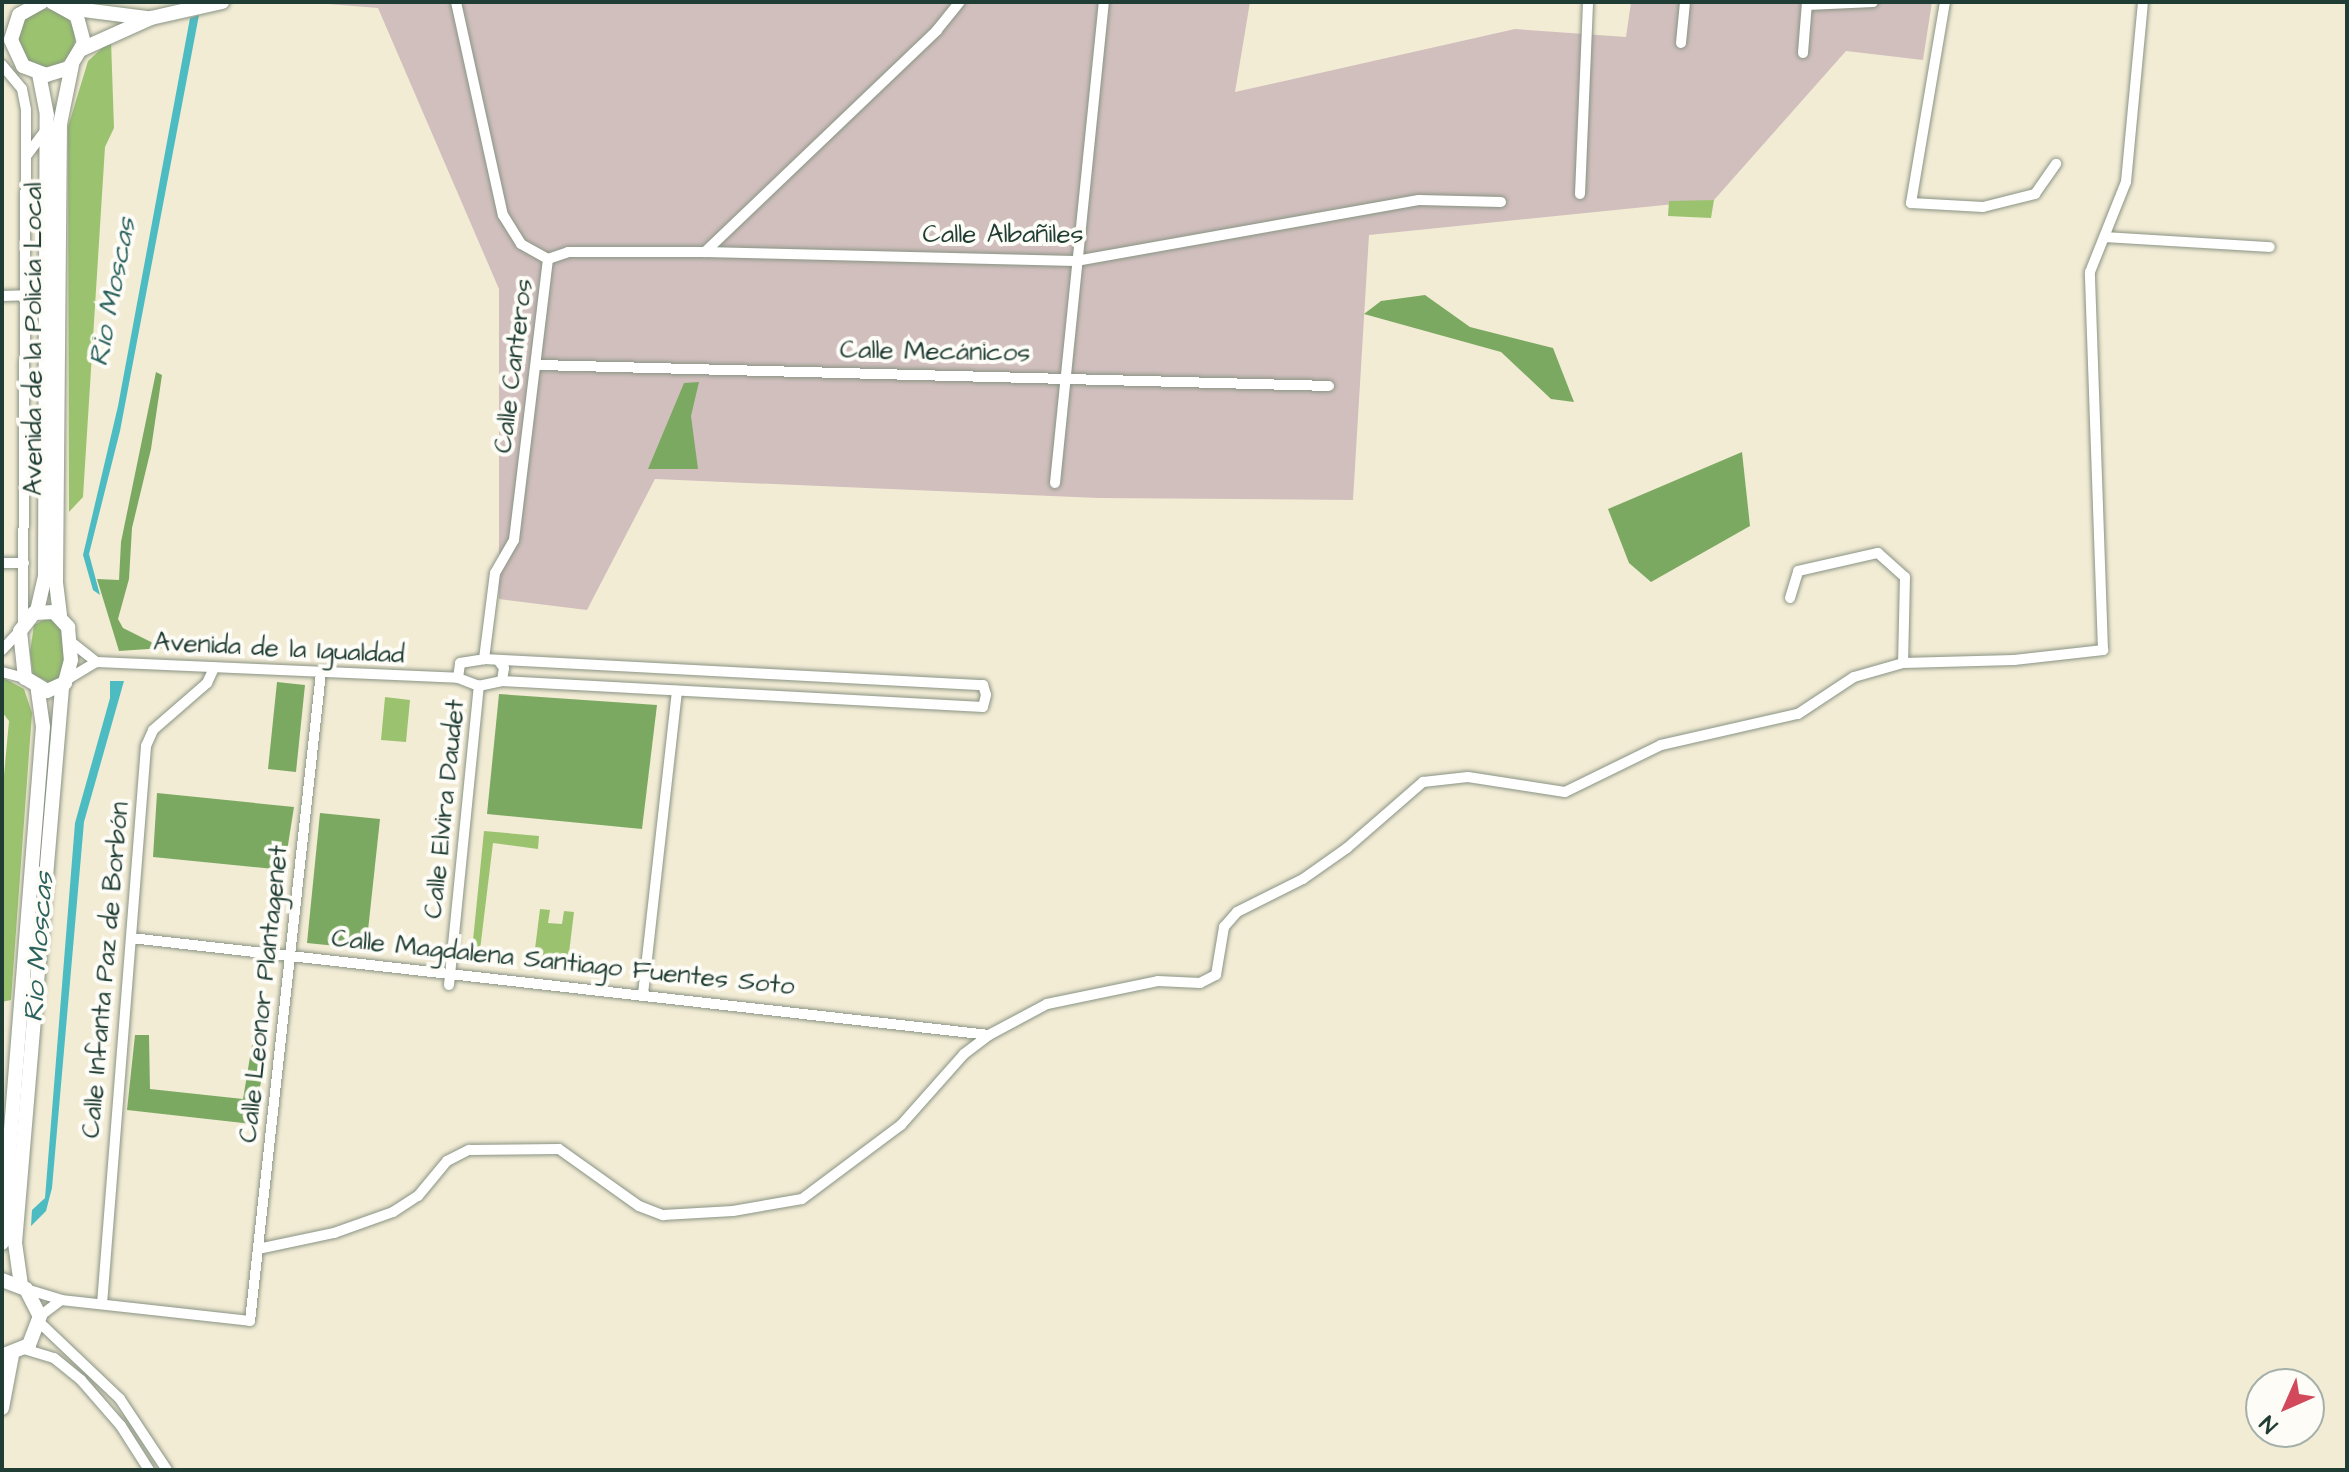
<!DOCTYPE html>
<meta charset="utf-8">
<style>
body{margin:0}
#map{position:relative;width:2349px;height:1472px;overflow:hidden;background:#f3ecd5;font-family:"Architects Daughter",sans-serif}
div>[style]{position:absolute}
.industrial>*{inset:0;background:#d1bfbe}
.green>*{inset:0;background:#9bc36f}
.round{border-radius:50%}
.forest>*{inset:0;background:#7ca962}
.water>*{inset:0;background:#4cbbc2}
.roads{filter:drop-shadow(0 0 2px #899484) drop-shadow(0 0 2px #899484)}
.minor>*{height:10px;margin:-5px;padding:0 5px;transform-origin:5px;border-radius:5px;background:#fff}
.secondary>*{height:14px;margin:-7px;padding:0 7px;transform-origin:7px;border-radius:7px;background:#fff}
span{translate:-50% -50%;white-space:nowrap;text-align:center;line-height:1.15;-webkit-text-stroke:8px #fdfcf7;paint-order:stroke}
.street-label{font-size:26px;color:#1f3d34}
.water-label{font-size:28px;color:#2c635f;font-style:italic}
.frame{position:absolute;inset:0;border:4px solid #1f3d34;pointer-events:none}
.north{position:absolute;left:2245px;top:1368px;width:80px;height:80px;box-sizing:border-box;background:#fdfcf7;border:2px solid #a4b0a9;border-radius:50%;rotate:225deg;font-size:22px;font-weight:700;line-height:32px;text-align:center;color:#1f3d34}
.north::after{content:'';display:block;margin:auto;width:28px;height:36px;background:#d1495b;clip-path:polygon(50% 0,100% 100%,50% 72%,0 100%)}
</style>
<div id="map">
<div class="industrial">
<div style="clip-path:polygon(303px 2px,1250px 2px,1235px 92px,1515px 29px,1626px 37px,1631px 2px,1932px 2px,1923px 60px,1846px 51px,1714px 200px,1369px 235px,1353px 500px,1098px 498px,655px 479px,587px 610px,499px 599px,499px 289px,378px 8px)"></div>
</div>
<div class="green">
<div class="round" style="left:17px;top:9px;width:58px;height:58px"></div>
<div style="clip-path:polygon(111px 40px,114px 128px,105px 147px,83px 497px,69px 512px,68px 127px,88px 61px)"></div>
<div style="clip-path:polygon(1714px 200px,1711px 218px,1668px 216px,1669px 201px)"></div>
<div style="clip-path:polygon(49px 617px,57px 620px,67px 639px,62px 678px,52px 684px,33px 674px,30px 652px,34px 625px)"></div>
<div style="clip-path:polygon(2px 677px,24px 689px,32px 713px,11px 1000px,2px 1002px,2px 797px,9px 721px,2px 712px)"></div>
<div style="clip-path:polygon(385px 697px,410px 700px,406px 742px,381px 740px)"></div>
<div style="clip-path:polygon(484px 831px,539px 836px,538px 849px,493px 843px,480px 950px,472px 950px)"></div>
<div style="clip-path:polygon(540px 909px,550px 910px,548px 923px,562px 924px,564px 911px,574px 912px,568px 961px,534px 957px)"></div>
</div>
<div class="forest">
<div style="clip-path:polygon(1425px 295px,1470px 327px,1553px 348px,1574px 402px,1551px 399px,1501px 352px,1364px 314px,1381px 301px)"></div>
<div style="clip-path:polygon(156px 372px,162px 375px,151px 449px,132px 528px,129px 579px,118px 619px,123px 628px,163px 648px,119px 651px,97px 579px,119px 580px,121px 542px)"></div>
<div style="clip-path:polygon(699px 382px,691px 416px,698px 469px,648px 469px,684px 383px)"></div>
<div style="clip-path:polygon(1742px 452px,1750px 526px,1651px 582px,1629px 563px,1608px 509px)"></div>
<div style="clip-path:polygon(277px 682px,305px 685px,296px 772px,268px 769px)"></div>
<div style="clip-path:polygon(499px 694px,657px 705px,642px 829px,487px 814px)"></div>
<div style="clip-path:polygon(157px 793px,294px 807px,284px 870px,153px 857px)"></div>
<div style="clip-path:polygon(320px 813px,380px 819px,366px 949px,307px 943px)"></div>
<div style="clip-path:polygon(135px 1035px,149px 1035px,150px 1089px,243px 1099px,252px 1045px,261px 1047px,261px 1082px,252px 1124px,127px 1110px)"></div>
</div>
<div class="water">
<div style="clip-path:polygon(199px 15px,120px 431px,89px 554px,100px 595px,93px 590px,83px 555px,118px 406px,190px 18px)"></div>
<div style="clip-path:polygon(110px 681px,124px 681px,84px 822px,52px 1188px,46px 1211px,31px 1226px,32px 1210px,45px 1198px,75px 823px,110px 698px)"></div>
</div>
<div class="roads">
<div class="minor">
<div style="left:456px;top:2px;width:218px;rotate:77.6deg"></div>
<div style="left:503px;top:215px;width:34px;rotate:58deg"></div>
<div style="left:521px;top:244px;width:31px;rotate:29deg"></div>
<div style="left:548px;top:259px;width:283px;rotate:96.9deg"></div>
<div style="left:514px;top:540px;width:38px;rotate:120deg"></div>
<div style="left:495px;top:573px;width:87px;rotate:97.3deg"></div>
<div style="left:1945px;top:2px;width:204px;rotate:99.6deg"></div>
<div style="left:1911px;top:203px;width:72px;rotate:3.2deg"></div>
<div style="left:1983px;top:207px;width:54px;rotate:-14deg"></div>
<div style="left:2035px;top:194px;width:37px;rotate:-55deg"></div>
<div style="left:1807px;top:5px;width:66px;rotate:-2.6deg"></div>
<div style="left:1681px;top:43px;width:41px;rotate:-84.4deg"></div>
<div style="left:1803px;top:53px;width:51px;rotate:-85.5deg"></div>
<div style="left:2px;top:65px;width:31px;rotate:50deg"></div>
<div style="left:22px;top:89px;width:21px;rotate:79deg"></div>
<div style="left:26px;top:110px;width:513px;rotate:90.34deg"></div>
<div style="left:27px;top:155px;width:34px;rotate:-53deg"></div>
<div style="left:1580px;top:194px;width:192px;rotate:-87.6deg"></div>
<div style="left:2105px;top:237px;width:165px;rotate:3.5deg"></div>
<div style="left:705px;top:252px;width:321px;rotate:-43.7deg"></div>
<div style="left:937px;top:30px;width:36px;rotate:-51deg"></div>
<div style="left:548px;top:259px;width:21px;rotate:-19deg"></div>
<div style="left:568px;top:252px;width:137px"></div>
<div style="left:705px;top:252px;width:371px;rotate:1.4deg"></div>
<div style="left:1076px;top:261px;width:348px;rotate:-10.1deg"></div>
<div style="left:1419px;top:200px;width:82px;rotate:1.4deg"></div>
<div style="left:2px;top:296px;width:24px;rotate:-2deg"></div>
<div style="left:539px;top:365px;width:790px;rotate:1.52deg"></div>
<div style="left:1055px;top:483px;width:483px;rotate:-84.2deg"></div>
<div style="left:2px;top:563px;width:22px"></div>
<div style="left:1790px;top:598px;width:28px;rotate:-73deg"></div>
<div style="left:1798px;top:571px;width:82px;rotate:-12.7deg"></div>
<div style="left:1878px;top:553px;width:36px;rotate:42deg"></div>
<div style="left:1905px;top:577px;width:86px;rotate:91.3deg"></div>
<div style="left:71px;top:642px;width:33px;rotate:38deg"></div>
<div style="left:97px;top:662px;width:361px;rotate:2.5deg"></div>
<div style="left:2px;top:650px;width:26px;rotate:-47deg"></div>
<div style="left:498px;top:660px;width:10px;rotate:53deg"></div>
<div style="left:504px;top:668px;width:13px;rotate:99deg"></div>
<div style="left:502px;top:681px;width:24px;rotate:168deg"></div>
<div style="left:479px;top:686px;width:22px;rotate:-159deg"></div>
<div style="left:458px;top:678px;width:15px;rotate:-82deg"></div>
<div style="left:460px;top:663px;width:24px;rotate:-9deg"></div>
<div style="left:484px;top:659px;width:500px;rotate:3deg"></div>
<div style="left:983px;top:685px;width:10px;rotate:73deg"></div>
<div style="left:986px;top:695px;width:12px;rotate:104deg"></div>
<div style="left:983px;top:707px;width:482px;rotate:-176.9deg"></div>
<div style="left:2px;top:672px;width:24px;rotate:15deg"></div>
<div style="left:68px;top:679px;width:31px;rotate:-31deg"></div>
<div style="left:131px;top:938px;width:863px;rotate:6.45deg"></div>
<div style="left:449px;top:985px;width:301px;rotate:-84.3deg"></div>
<div style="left:643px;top:994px;width:305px;rotate:-83.6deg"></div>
<div style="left:258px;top:1249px;width:78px;rotate:-11.9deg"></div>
<div style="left:334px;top:1233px;width:63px;rotate:-19.6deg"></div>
<div style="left:393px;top:1212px;width:30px;rotate:-33deg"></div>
<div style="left:418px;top:1196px;width:45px;rotate:-50.4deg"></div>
<div style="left:447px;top:1161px;width:25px;rotate:-27deg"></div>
<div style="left:469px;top:1150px;width:90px;rotate:-0.6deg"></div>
<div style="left:559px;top:1149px;width:98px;rotate:35.5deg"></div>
<div style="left:639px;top:1206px;width:26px;rotate:21deg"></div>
<div style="left:663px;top:1215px;width:70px;rotate:-3.3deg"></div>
<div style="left:733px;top:1211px;width:70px;rotate:-9.9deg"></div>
<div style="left:802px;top:1199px;width:124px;rotate:-36.8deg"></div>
<div style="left:901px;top:1125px;width:95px;rotate:-48.4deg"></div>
<div style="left:964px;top:1054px;width:31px;rotate:-37deg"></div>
<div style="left:989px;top:1035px;width:66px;rotate:-28.1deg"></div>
<div style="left:1047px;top:1004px;width:113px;rotate:-11.7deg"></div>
<div style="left:1158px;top:981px;width:42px;rotate:2.7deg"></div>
<div style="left:1200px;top:983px;width:18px;rotate:-27deg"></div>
<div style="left:1216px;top:975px;width:49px;rotate:-80.5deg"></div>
<div style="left:1224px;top:927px;width:20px;rotate:-49deg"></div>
<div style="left:1237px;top:912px;width:74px;rotate:-26.6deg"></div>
<div style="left:1303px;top:879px;width:54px;rotate:-35.2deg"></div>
<div style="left:1347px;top:848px;width:101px;rotate:-41deg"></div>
<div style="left:1423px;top:782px;width:45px;rotate:-6.3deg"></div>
<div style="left:1468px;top:777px;width:98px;rotate:8.8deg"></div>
<div style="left:1565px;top:792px;width:107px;rotate:-26.1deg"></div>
<div style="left:1661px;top:745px;width:140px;rotate:-12.8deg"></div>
<div style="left:1798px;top:714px;width:67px;rotate:-33.5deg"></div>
<div style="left:1854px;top:677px;width:51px;rotate:-15.9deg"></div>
<div style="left:1903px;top:663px;width:111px;rotate:-1.5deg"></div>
<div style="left:2014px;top:660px;width:90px;rotate:-6.4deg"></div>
<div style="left:2103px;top:650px;width:378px;rotate:-92deg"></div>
<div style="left:2090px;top:272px;width:97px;rotate:-68.2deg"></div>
<div style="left:2126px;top:182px;width:181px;rotate:-84.6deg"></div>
<div style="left:26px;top:1289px;width:37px;rotate:17deg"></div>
<div style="left:61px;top:1300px;width:190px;rotate:6.3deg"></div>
<div style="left:250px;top:1321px;width:652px;rotate:-83.75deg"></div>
<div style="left:102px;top:1304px;width:560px;rotate:-85.49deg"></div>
<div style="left:146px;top:746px;width:17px;rotate:-66deg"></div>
<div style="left:153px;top:730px;width:72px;rotate:-41deg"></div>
<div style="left:207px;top:683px;width:17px;rotate:-65deg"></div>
<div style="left:40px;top:1316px;width:26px;rotate:-37deg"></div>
<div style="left:39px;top:1322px;width:112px;rotate:43.5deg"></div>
<div style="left:120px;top:1399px;width:85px;rotate:56.5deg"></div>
<div style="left:24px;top:1349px;width:31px;rotate:17deg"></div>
<div style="left:54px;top:1358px;width:35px;rotate:39deg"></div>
<div style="left:81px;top:1380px;width:61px;rotate:49deg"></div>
<div style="left:121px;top:1426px;width:52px;rotate:57.5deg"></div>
</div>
<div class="secondary">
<div style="left:42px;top:2px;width:26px;rotate:151deg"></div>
<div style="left:19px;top:15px;width:26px;rotate:108deg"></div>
<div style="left:11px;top:40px;width:29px;rotate:65deg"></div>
<div style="left:23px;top:66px;width:25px;rotate:21deg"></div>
<div style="left:46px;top:75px;width:24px;rotate:-17deg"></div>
<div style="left:69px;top:68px;width:29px;rotate:-59deg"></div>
<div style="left:84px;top:43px;width:28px;rotate:-105deg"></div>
<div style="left:77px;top:16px;width:29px;rotate:-151deg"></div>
<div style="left:68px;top:8px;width:79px;rotate:7.3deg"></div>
<div style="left:82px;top:49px;width:76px;rotate:-24.2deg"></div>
<div style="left:151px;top:18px;width:73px;rotate:-12.7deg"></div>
<div style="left:37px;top:611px;width:36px;rotate:-77deg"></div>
<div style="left:45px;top:576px;width:461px;rotate:-89.8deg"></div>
<div style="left:47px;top:115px;width:42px;rotate:-101deg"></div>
<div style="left:54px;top:612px;width:21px;rotate:47deg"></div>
<div style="left:68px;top:627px;width:33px;rotate:85deg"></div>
<div style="left:71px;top:660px;width:24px;rotate:105deg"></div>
<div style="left:65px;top:683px;width:20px;rotate:156deg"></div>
<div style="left:47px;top:691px;width:26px;rotate:-149deg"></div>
<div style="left:25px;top:678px;width:47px;rotate:-96.1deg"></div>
<div style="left:20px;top:631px;width:23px;rotate:-52deg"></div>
<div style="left:34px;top:613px;width:20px;rotate:-3deg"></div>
<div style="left:60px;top:615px;width:35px;rotate:-97deg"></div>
<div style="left:56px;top:580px;width:456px;rotate:-89.5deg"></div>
<div style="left:60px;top:124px;width:60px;rotate:-78.5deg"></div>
<div style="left:2px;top:1243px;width:518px;rotate:-85.46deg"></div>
<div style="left:43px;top:727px;width:37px;rotate:-98deg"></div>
<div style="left:2px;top:1280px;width:26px;rotate:21deg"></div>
<div style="left:26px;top:1289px;width:30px;rotate:63deg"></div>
<div style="left:40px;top:1316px;width:31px;rotate:111deg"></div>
<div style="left:29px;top:1345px;width:29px;rotate:158deg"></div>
<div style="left:21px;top:1285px;width:42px;rotate:-98.1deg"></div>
<div style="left:15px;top:1243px;width:557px;rotate:-85.16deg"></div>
<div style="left:2px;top:1408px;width:54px;rotate:-79.3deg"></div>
</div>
</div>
<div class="street-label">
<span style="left:1003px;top:235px">Calle Albañiles</span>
<span style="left:34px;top:339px;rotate:-90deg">Avenida de la Policía Local</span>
<span style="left:935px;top:352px;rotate:1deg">Calle Mecánicos</span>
<span style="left:514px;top:366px;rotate:-83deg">Calle Canteros</span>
<span style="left:279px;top:649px;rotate:3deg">Avenida de la Igualdad</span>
<span style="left:445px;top:809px;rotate:-84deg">Calle Elvira Daudet</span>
<span style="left:563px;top:963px;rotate:6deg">Calle Magdalena Santiago Fuentes Soto</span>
<span style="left:106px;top:970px;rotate:-85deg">Calle Infanta Paz de Borbón</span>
<span style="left:264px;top:994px;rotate:-84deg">Calle Leonor Plantagenet</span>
</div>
<div class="water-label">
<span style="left:113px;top:292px;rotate:-79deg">Rio Moscas</span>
<span style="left:39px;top:947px;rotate:-86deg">Rio Moscas</span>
</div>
<div class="frame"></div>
<div class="north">N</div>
</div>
